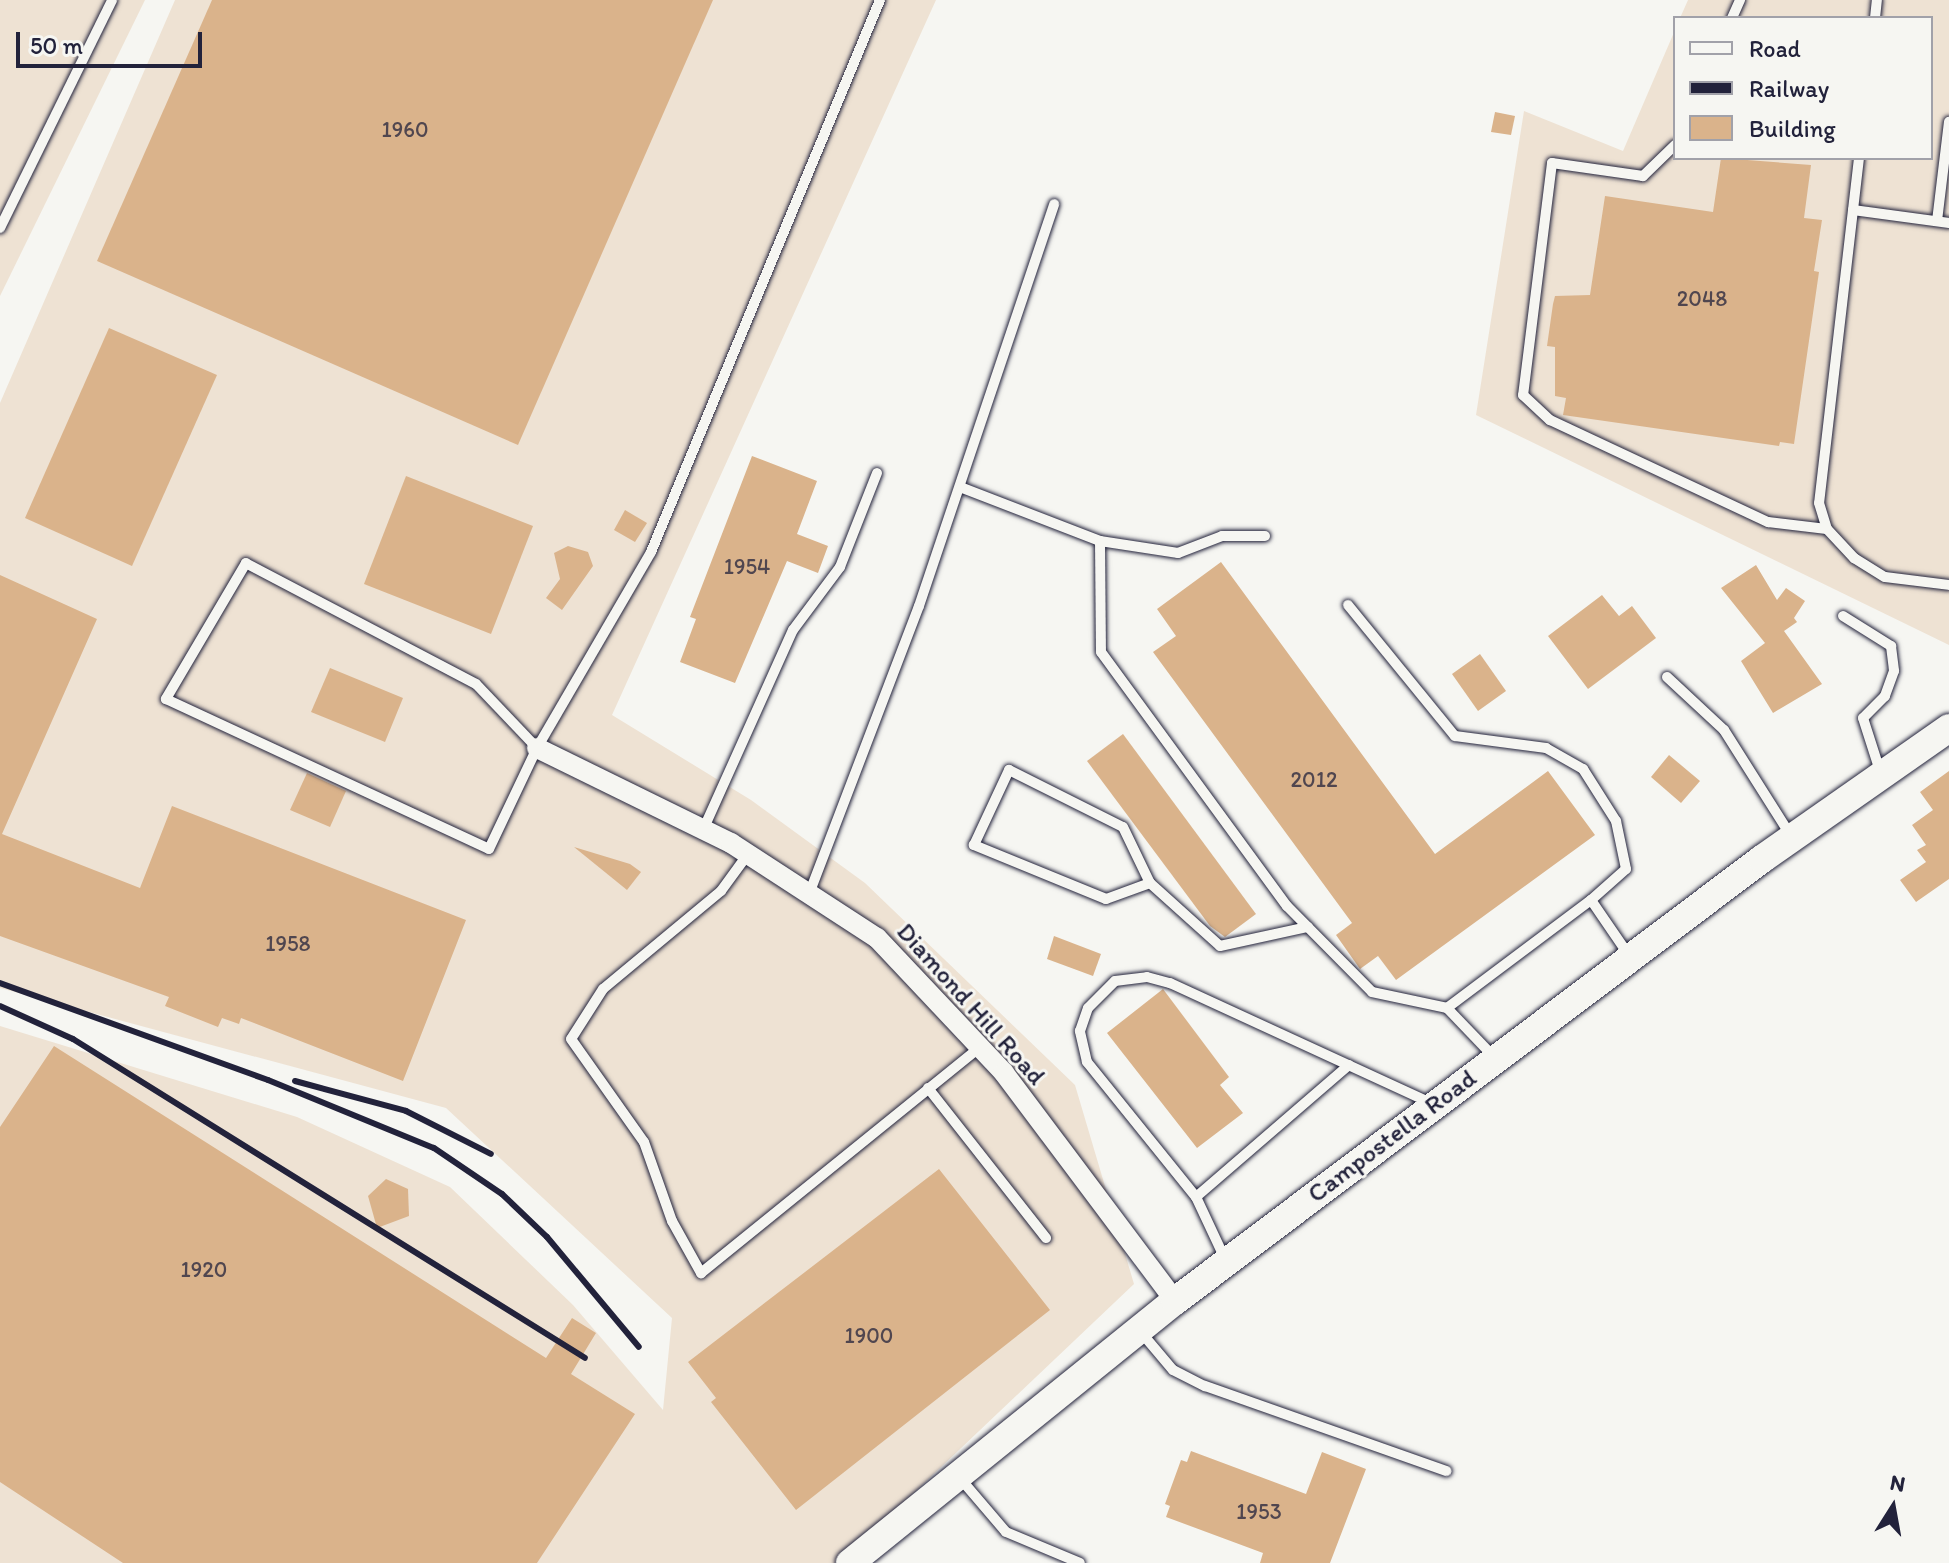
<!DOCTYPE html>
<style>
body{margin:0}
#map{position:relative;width:1949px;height:1563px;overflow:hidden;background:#f6f6f2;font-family:Itim,sans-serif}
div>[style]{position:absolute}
.built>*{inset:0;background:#eee2d3}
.building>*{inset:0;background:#dab38b}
.roads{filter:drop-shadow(0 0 2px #22223b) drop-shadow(0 0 2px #22223b)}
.lane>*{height:10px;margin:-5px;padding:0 5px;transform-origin:5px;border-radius:5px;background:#f6f6f2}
.street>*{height:20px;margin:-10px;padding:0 10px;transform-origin:10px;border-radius:10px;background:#f6f6f2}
.secondary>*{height:28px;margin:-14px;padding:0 14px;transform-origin:14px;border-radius:14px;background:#f6f6f2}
.rail>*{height:6px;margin:-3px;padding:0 3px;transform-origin:3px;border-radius:3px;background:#22223b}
span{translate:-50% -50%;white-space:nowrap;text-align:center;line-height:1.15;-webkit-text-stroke:6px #f6f6f2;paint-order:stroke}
.number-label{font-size:22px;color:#50464f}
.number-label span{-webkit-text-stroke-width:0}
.street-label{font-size:26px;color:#22223b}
.legend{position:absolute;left:1673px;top:16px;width:260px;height:144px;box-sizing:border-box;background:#f6f6f2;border:2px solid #a1a1a9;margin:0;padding:10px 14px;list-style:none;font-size:24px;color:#22223b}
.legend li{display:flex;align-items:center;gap:16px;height:40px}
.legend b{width:40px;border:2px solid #a1a1a9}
.north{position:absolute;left:1853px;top:1467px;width:80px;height:80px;-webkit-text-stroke:6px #f6f6f2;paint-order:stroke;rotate:11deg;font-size:22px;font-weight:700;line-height:32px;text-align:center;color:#22223b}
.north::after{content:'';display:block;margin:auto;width:28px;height:36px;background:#22223b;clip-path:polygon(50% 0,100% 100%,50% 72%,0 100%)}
.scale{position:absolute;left:16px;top:32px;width:186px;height:36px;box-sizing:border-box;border:4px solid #22223b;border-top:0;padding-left:10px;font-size:24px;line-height:28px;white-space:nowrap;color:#22223b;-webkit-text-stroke:6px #f6f6f2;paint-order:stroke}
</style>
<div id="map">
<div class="built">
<div style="clip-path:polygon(0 0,145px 0,0 296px)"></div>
<div style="clip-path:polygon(175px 0,936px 0,612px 715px,751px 800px,865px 883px,1075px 1085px,1134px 1284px,840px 1563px,0 1563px,0 1026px,297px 1117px,450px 1187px,573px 1305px,663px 1410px,672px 1318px,446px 1108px,0 988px,0 403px)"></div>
<div style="clip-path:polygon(1688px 0,1949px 0,1949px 645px,1476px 415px,1524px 111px,1623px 151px,1675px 30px,1675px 158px,1931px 158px,1931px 18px,1680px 18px)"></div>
</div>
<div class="building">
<div style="clip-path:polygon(212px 0,713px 0,518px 445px,97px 261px)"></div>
<div style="clip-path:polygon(1495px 112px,1515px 116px,1511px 135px,1491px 132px)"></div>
<div style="clip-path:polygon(1721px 158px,1811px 165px,1804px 218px,1822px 220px,1814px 271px,1819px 272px,1794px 444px,1780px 442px,1779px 446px,1563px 415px,1566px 398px,1555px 396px,1555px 347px,1547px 346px,1553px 304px,1555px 296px,1590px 295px,1605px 196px,1713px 212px)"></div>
<div style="clip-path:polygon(109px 328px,217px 375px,132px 566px,25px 518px)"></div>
<div style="clip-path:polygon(752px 456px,817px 481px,797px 534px,828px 546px,818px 573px,787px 561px,735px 683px,680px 662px,696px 619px,690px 617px)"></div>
<div style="clip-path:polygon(406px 476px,533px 526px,491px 634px,364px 584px)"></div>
<div style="clip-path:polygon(625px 510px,647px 523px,635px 542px,614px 530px)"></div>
<div style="clip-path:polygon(568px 546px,588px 552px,593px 566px,562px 610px,546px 598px,560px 579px,554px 553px)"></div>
<div style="clip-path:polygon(1221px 562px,1435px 854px,1548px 771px,1595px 835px,1396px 980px,1378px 956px,1360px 969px,1336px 935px,1352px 923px,1153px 652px,1176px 636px,1157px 609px)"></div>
<div style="clip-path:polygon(1756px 565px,1777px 600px,1786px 588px,1805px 601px,1794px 618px,1797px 622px,1784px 631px,1822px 684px,1773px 713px,1741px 661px,1765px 643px,1721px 588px)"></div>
<div style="clip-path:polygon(0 575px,97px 619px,2px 834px,140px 888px,172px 806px,466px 920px,403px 1081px,241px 1018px,239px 1024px,222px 1018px,218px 1027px,165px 1006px,169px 997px,0 936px)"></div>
<div style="clip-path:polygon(1602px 595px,1619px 616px,1632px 606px,1656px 638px,1588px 689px,1548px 636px)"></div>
<div style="clip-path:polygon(1480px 654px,1506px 691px,1478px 711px,1452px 674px)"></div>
<div style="clip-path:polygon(330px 668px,403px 698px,385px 742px,311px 712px)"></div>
<div style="clip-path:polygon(1123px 734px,1256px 914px,1225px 937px,1210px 926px,1087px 761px)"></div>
<div style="clip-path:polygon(1669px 755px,1700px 781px,1681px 803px,1651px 777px)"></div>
<div style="clip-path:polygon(1949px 771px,1949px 879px,1916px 902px,1900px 880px,1926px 862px,1917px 850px,1926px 845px,1912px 825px,1933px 810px,1920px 792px)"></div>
<div style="clip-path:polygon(307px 773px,346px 791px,330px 827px,290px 810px)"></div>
<div style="clip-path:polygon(574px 847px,630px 864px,641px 872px,627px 890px)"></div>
<div style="clip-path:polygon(1054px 936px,1101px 954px,1093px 976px,1047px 959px)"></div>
<div style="clip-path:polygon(1163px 989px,1229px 1077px,1220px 1085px,1243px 1113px,1197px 1148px,1107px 1033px)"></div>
<div style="clip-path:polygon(54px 1046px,546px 1358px,572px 1318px,596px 1333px,571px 1374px,635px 1414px,537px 1563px,123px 1563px,0 1482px,0 1127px)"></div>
<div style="clip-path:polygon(939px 1169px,1050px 1310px,796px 1510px,711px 1402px,716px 1398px,688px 1362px)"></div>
<div style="clip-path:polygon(386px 1179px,408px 1189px,409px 1216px,377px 1228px,368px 1196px)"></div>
<div style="clip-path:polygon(1191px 1451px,1306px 1494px,1322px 1452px,1366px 1469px,1330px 1563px,1260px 1563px,1263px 1553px,1166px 1517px,1170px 1506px,1165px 1504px,1181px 1460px,1187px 1462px)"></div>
</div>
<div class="roads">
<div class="lane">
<div style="left:1732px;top:18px;width:20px;rotate:-66deg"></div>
<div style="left:1875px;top:18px;width:18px;rotate:-84deg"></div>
<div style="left:1675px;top:145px;width:45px;rotate:135.9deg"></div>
<div style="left:1643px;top:176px;width:92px;rotate:-171.9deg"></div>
<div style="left:1552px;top:163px;width:234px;rotate:97.1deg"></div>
<div style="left:1523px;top:395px;width:37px;rotate:43deg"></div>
<div style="left:1550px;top:420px;width:241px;rotate:25.1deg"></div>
<div style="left:1768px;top:522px;width:59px;rotate:6.8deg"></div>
<div style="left:1859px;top:158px;width:347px;rotate:96.6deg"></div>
<div style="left:1819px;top:503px;width:27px;rotate:73deg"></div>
<div style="left:1827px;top:529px;width:40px;rotate:47deg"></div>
<div style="left:1854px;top:558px;width:36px;rotate:32deg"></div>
<div style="left:1885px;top:577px;width:64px;rotate:7.1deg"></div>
<div style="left:1853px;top:210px;width:97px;rotate:7.7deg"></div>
<div style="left:1937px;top:221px;width:100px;rotate:-83.1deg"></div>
<div style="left:0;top:228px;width:254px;rotate:-63.8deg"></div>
<div style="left:960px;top:487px;width:150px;rotate:21.1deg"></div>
<div style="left:1100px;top:541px;width:79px;rotate:8.7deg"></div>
<div style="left:1178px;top:553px;width:47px;rotate:-21.1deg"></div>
<div style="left:1222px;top:536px;width:43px"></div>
<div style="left:1100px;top:541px;width:111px;rotate:89.5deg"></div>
<div style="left:1101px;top:652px;width:315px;rotate:53.8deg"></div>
<div style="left:1287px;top:906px;width:121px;rotate:45.3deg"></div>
<div style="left:1372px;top:992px;width:77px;rotate:12deg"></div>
<div style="left:1447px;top:1008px;width:66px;rotate:46.2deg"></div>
<div style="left:1348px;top:605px;width:169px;rotate:50.8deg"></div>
<div style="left:1455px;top:736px;width:92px;rotate:7.5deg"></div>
<div style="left:1546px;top:748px;width:43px;rotate:29.6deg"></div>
<div style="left:1583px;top:769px;width:62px;rotate:57.6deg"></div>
<div style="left:1616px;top:821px;width:49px;rotate:78.2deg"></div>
<div style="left:1626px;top:869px;width:47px;rotate:138.5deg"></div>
<div style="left:1591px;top:900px;width:69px;rotate:55.6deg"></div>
<div style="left:1843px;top:616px;width:57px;rotate:32deg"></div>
<div style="left:1891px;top:646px;width:25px;rotate:83deg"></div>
<div style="left:1894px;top:671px;width:27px;rotate:110deg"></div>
<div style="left:1885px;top:696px;width:31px;rotate:135deg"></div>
<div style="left:1863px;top:718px;width:59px;rotate:72.2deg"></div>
<div style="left:1667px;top:677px;width:78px;rotate:42.9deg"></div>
<div style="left:1724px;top:730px;width:125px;rotate:57.7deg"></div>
<div style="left:537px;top:748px;width:88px;rotate:-133.6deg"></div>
<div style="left:476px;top:684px;width:260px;rotate:-152.3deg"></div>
<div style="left:246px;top:563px;width:158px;rotate:120.5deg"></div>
<div style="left:166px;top:699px;width:356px;rotate:24.9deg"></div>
<div style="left:489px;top:849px;width:112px;rotate:-64.6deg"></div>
<div style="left:537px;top:748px;width:227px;rotate:-59.8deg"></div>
<div style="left:651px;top:552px;width:598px;rotate:-67.47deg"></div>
<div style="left:703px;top:830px;width:219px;rotate:-65.8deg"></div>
<div style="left:793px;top:630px;width:79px;rotate:-53.3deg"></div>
<div style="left:840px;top:567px;width:101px;rotate:-68.5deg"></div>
<div style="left:748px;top:854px;width:46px;rotate:126.1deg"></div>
<div style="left:721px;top:891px;width:153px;rotate:140.3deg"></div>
<div style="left:603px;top:989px;width:59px;rotate:122.6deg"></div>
<div style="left:571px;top:1039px;width:126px;rotate:54.7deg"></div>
<div style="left:644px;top:1142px;width:84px;rotate:70.5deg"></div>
<div style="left:672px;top:1221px;width:60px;rotate:60.9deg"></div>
<div style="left:701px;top:1273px;width:359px;rotate:-39deg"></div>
<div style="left:1150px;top:883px;width:47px;rotate:160deg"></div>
<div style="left:1106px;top:899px;width:143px;rotate:-157.8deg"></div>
<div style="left:974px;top:845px;width:83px;rotate:-65deg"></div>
<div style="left:1009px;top:770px;width:127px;rotate:26.6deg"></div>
<div style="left:1123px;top:827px;width:62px;rotate:64.3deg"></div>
<div style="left:1150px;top:883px;width:94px;rotate:42deg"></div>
<div style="left:1220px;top:946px;width:90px;rotate:-12.2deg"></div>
<div style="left:809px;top:894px;width:308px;rotate:-69.1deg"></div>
<div style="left:919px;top:606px;width:424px;rotate:-71.4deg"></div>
<div style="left:1447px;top:1008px;width:180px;rotate:-36.9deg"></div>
<div style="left:928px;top:1088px;width:191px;rotate:51.8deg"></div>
<div style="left:1196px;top:1197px;width:202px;rotate:-40.8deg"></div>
<div style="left:1226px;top:1261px;width:71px;rotate:-115.1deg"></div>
<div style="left:1196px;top:1197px;width:174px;rotate:-128.9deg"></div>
<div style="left:1087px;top:1062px;width:32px;rotate:-103deg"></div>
<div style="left:1080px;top:1031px;width:24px;rotate:-71deg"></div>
<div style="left:1088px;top:1008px;width:38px;rotate:-45deg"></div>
<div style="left:1115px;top:981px;width:32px;rotate:-7deg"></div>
<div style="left:1147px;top:977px;width:24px;rotate:15deg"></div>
<div style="left:1170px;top:983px;width:289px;rotate:24.7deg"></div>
<div style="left:1140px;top:1331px;width:51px;rotate:49.8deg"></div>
<div style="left:1173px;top:1370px;width:36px;rotate:27deg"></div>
<div style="left:1205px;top:1386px;width:256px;rotate:19.4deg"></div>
<div style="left:959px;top:1477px;width:72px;rotate:49.5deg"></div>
<div style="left:1006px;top:1532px;width:80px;rotate:22.7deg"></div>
</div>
<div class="street">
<div style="left:537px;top:748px;width:216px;rotate:26.1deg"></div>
<div style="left:731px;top:843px;width:174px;rotate:33.1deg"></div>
<div style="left:877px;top:938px;width:185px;rotate:46.7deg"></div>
<div style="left:1004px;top:1073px;width:285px;rotate:53.1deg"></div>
</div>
<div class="secondary">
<div style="left:850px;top:1563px;width:417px;rotate:-38.9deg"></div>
<div style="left:1175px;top:1301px;width:735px;rotate:-36.98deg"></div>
<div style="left:1762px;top:859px;width:228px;rotate:-35deg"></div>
</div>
</div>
<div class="rail">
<div style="left:0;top:983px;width:285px;rotate:19.9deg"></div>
<div style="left:268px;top:1080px;width:179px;rotate:22.3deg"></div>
<div style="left:434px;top:1148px;width:82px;rotate:34.1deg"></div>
<div style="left:502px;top:1194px;width:62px;rotate:43.7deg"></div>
<div style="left:547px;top:1237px;width:143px;rotate:50.1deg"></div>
<div style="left:0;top:1006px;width:80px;rotate:24.3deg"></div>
<div style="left:73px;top:1039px;width:603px;rotate:31.92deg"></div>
<div style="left:295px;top:1081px;width:115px;rotate:15.1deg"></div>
<div style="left:406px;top:1111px;width:95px;rotate:26.8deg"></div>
</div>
<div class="number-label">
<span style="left:405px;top:130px">1960</span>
<span style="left:1702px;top:299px">2048</span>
<span style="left:747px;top:567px">1954</span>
<span style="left:1314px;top:780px">2012</span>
<span style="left:288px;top:944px">1958</span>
<span style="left:204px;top:1270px">1920</span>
<span style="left:869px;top:1336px">1900</span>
<span style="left:1259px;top:1512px">1953</span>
</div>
<div class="street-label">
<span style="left:971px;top:1004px;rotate:48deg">Diamond Hill Road</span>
<span style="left:1392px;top:1136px;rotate:-37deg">Campostella Road</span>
</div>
<ul class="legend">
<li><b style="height:10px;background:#f6f6f2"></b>Road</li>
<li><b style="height:10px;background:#22223b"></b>Railway</li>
<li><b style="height:22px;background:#dab38b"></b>Building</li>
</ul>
<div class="north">N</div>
<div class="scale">50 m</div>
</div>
